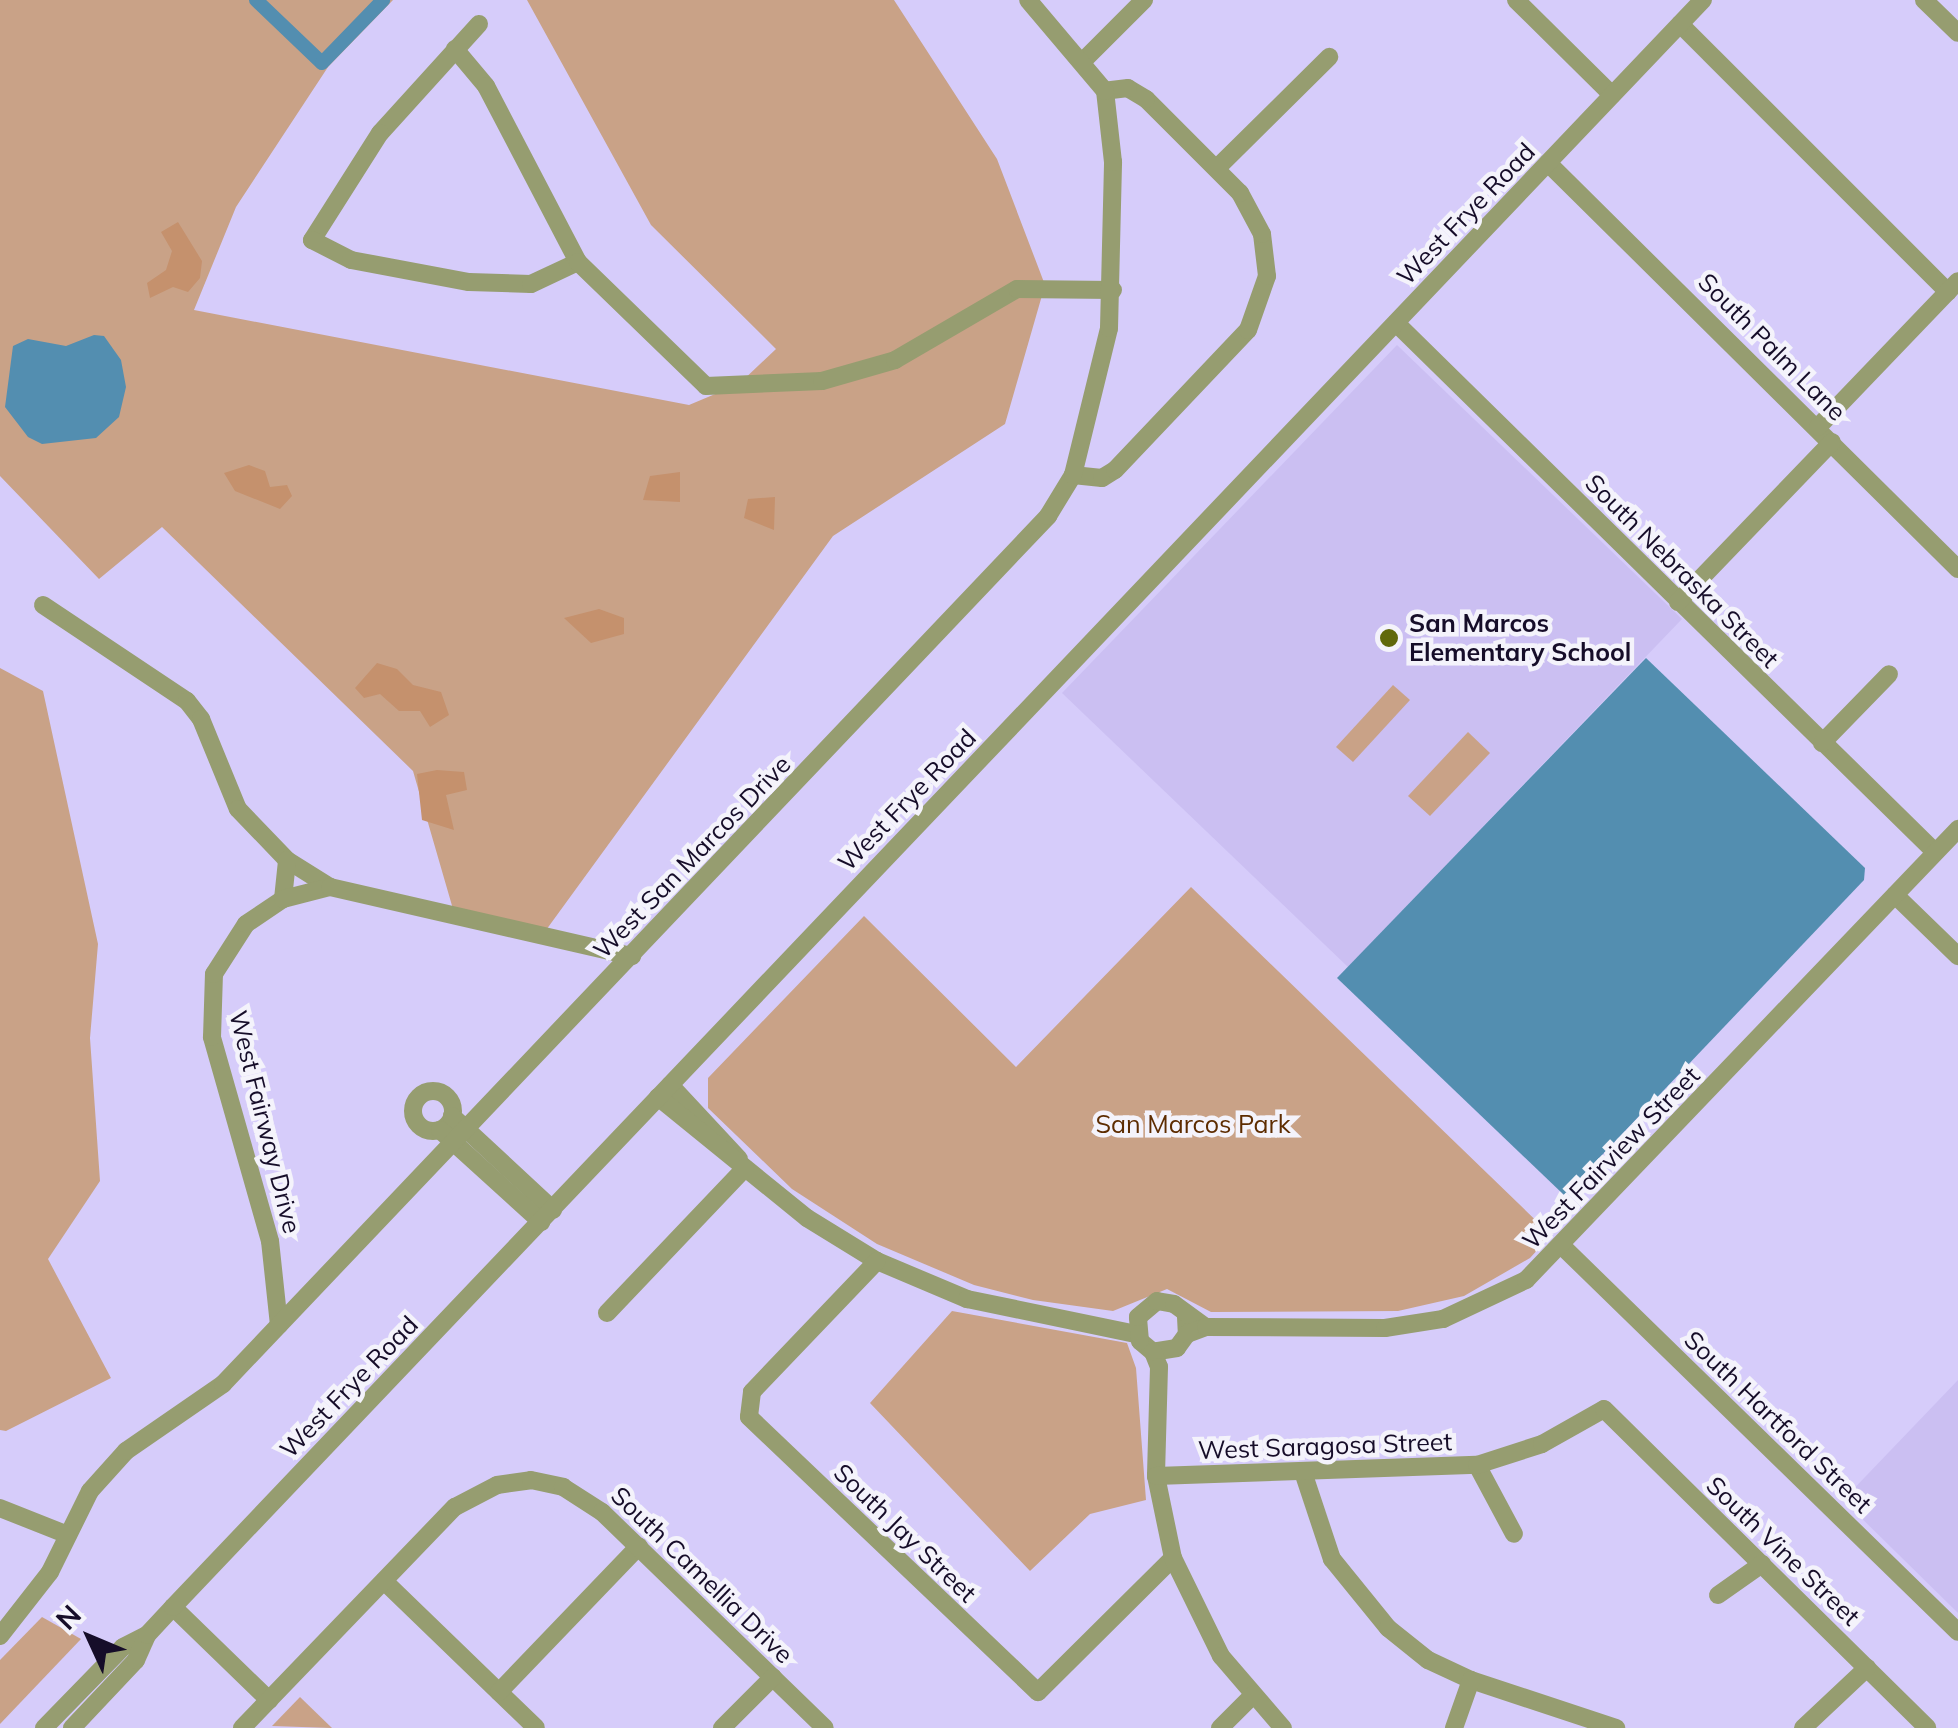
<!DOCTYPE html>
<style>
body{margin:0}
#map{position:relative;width:1958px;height:1728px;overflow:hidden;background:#d6ccfa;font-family:Mulish,sans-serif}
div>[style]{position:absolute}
.built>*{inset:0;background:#cbbff2}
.green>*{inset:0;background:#c9a287}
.forest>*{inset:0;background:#c5916d}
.water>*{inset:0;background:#538eb0}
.canal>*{height:14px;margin:-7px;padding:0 7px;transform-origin:7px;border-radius:7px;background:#538eb0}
.minor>*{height:18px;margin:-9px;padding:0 9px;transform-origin:9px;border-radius:9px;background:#969d70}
.minor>.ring{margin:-9px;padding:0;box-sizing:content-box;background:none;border:18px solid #969d70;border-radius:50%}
.dots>*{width:28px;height:28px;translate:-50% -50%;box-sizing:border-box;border:5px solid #f4f3fb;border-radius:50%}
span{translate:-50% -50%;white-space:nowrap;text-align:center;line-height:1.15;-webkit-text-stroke:9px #f4f3fb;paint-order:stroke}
.street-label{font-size:25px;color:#160d29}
.poi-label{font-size:25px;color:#160d29;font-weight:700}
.left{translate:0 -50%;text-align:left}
.park-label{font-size:25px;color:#5d2c00}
.north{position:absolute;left:40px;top:1588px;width:100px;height:100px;-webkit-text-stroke:8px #f4f3fb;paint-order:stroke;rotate:314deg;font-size:28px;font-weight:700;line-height:40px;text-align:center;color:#160d29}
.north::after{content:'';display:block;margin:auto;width:35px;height:45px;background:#160d29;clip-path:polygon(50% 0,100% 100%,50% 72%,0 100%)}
</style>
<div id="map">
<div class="built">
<div style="clip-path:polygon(1397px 345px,1682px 619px,1348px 967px,1062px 693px)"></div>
<div style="clip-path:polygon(1958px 1380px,1958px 1613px,1843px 1500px)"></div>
</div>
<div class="green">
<div style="clip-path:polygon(0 0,393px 0,328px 67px,236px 207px,194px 310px,689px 405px,739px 384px,776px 349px,651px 225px,527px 0,894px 0,997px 159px,1045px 285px,1005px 424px,833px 536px,541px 937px,455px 916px,413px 771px,162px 527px,99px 579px,0 476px)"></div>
<div style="clip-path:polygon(0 668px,43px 691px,98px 944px,90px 1038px,100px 1181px,48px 1259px,111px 1378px,6px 1431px,0 1430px)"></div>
<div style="clip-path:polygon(1393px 685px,1410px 700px,1353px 762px,1336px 747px)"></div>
<div style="clip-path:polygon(1468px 732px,1490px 753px,1430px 816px,1408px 796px)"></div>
<div style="clip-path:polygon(1191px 887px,1551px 1235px,1530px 1258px,1464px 1296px,1398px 1311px,1211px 1312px,1167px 1289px,1113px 1311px,1033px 1300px,974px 1285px,877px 1244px,792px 1189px,708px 1108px,708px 1078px,864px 916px,1016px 1067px)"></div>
<div style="clip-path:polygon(952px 1311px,1127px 1343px,1136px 1368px,1146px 1500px,1090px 1514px,1030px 1571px,870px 1403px)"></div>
<div style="clip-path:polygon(42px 1617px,81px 1639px,0 1724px,0 1660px)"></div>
<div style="clip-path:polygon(300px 1697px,332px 1728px,272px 1726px)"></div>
</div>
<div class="forest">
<div style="clip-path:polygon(178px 222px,202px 261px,200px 278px,188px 292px,173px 287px,150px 298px,147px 283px,166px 270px,172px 251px,161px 232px)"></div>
<div style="clip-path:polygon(249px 465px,265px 471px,270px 487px,287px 485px,292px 496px,280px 509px,235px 491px,224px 473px)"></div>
<div style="clip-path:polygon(680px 472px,680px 502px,643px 500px,650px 476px)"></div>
<div style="clip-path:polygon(775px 497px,774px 530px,744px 518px,748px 499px)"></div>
<div style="clip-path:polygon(599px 609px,624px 618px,624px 634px,591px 643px,564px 618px)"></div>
<div style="clip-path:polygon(377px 663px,397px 669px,413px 685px,441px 692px,449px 715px,430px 727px,420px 711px,399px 711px,380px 694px,364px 698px,355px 688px)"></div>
<div style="clip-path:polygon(437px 770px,464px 772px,467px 790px,446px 795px,454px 830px,422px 820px,417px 774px)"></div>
</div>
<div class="water">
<div style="clip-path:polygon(94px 335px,104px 336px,121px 360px,126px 387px,119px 417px,96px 438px,42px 444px,28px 437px,5px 407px,13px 346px,28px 339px,66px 346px)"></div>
<div style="clip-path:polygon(1646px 658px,1865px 868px,1864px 880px,1564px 1195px,1337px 978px)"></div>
</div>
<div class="canal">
<div style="left:256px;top:0;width:91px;rotate:43.7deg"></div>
<div style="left:322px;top:63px;width:88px;rotate:-45.9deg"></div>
</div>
<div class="minor">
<div style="left:1516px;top:0;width:135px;rotate:44.7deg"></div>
<div style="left:1924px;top:0;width:47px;rotate:44.1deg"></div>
<div style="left:479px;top:24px;width:147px;rotate:132.2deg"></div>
<div style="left:380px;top:133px;width:127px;rotate:122.4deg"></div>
<div style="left:312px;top:240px;width:44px;rotate:27.1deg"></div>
<div style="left:351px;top:260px;width:120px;rotate:10.6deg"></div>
<div style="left:469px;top:282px;width:62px;rotate:1.8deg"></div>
<div style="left:531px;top:284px;width:52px;rotate:-25.1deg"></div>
<div style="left:1680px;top:24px;width:379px;rotate:45deg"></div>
<div style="left:455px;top:49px;width:48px;rotate:50deg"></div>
<div style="left:486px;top:86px;width:199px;rotate:62.4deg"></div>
<div style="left:578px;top:262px;width:178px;rotate:44.1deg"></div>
<div style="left:706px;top:386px;width:116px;rotate:-2.5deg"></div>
<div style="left:822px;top:381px;width:76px;rotate:-16deg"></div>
<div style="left:895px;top:360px;width:141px;rotate:-30.2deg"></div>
<div style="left:1017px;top:289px;width:96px;rotate:0.6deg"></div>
<div style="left:1084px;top:60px;width:85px;rotate:-45deg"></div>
<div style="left:1548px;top:163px;width:577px;rotate:44.72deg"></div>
<div style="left:1217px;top:168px;width:158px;rotate:-44.7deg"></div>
<div style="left:1396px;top:323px;width:755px;rotate:44.46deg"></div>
<div style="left:1818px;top:427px;width:202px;rotate:-46.2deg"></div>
<div style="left:1073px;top:475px;width:29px;rotate:6deg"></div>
<div style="left:1102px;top:478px;width:15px;rotate:-32deg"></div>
<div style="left:1115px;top:470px;width:193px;rotate:-46.5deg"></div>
<div style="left:1248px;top:330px;width:57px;rotate:-70.6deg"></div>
<div style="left:1267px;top:276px;width:42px;rotate:-96.8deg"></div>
<div style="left:1262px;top:234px;width:47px;rotate:-118.2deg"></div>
<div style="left:1240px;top:193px;width:133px;rotate:-135deg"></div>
<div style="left:1146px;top:99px;width:21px;rotate:-149deg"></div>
<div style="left:1128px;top:88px;width:23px;rotate:173deg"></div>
<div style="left:1678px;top:602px;width:222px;rotate:-46.1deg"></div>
<div style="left:43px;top:605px;width:173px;rotate:33.7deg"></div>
<div style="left:187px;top:701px;width:23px;rotate:52deg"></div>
<div style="left:201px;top:719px;width:97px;rotate:67.7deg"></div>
<div style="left:238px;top:809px;width:71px;rotate:46.1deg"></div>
<div style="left:287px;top:860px;width:51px;rotate:32.1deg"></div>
<div style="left:1822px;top:743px;width:96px;rotate:-45.8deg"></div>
<div style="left:1895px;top:895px;width:88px;rotate:44.1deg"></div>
<div style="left:283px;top:899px;width:39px;rotate:-84deg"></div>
<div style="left:670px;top:1085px;width:101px;rotate:47deg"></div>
<div class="ring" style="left:413px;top:1091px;width:22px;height:22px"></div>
<div style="left:658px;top:1097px;width:192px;rotate:39.1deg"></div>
<div style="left:807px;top:1218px;width:82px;rotate:31.6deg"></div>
<div style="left:877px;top:1261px;width:98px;rotate:22.9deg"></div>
<div style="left:967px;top:1299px;width:173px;rotate:11.7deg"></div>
<div style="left:452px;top:1116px;width:138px;rotate:42.9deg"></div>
<div style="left:440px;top:1130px;width:137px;rotate:42.3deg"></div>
<div style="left:1564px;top:1248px;width:550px;rotate:44.26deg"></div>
<div style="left:877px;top:1261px;width:181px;rotate:133.7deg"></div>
<div style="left:752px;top:1392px;width:25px;rotate:97deg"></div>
<div style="left:749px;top:1417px;width:399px;rotate:43.6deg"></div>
<div style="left:1038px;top:1692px;width:190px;rotate:-44.8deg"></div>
<div style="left:607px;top:1313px;width:200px;rotate:-46.4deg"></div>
<div style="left:1186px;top:1317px;width:17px;rotate:87deg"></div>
<div style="left:1187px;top:1334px;width:17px;rotate:126deg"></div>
<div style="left:1177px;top:1348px;width:24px;rotate:171deg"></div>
<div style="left:1153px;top:1352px;width:17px;rotate:-140deg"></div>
<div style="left:1140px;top:1341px;width:24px;rotate:-95deg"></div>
<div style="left:1138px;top:1317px;width:25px;rotate:-40deg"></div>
<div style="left:1157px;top:1301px;width:17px;rotate:10deg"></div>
<div style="left:1174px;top:1304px;width:39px;rotate:36deg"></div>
<div style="left:279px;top:1325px;width:84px;rotate:-96.1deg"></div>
<div style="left:270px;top:1241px;width:212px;rotate:-105.9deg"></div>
<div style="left:212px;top:1037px;width:63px;rotate:-88.2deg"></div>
<div style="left:214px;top:974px;width:59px;rotate:-57.4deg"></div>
<div style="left:246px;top:924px;width:45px;rotate:-34deg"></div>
<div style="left:283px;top:899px;width:49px;rotate:-14.3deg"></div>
<div style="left:330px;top:887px;width:310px;rotate:12.9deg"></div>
<div style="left:1187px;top:1334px;width:20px;rotate:-20deg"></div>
<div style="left:1206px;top:1327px;width:179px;rotate:0.3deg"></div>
<div style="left:1385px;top:1328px;width:59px;rotate:-8.8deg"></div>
<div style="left:1443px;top:1319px;width:92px;rotate:-25.2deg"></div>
<div style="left:1526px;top:1280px;width:625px;rotate:-46.23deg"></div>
<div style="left:1153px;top:1352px;width:16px;rotate:68deg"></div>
<div style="left:1159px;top:1367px;width:109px;rotate:91.6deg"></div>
<div style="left:1156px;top:1476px;width:84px;rotate:78.3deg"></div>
<div style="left:1173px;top:1558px;width:109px;rotate:63.9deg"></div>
<div style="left:1221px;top:1656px;width:95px;rotate:49.3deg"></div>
<div style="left:1477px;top:1465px;width:78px;rotate:61.8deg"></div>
<div style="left:1303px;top:1472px;width:92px;rotate:71.6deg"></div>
<div style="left:1332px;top:1559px;width:89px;rotate:50.9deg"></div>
<div style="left:1388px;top:1628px;width:51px;rotate:38.7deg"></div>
<div style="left:1428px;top:1660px;width:47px;rotate:24.9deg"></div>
<div style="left:1471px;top:1680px;width:153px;rotate:18.3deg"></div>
<div style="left:1156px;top:1476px;width:321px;rotate:-2deg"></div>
<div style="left:1477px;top:1465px;width:68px;rotate:-17.9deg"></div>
<div style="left:1542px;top:1444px;width:71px;rotate:-29.4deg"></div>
<div style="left:1604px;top:1409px;width:454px;rotate:44.6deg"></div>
<div style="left:0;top:1508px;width:73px;rotate:21.7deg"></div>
<div style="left:384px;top:1581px;width:211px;rotate:44deg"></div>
<div style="left:1718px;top:1595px;width:54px;rotate:-35.2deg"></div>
<div style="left:173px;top:1607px;width:134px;rotate:44.1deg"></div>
<div style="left:0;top:1636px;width:81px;rotate:-52deg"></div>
<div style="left:50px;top:1572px;width:90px;rotate:-63.7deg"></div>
<div style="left:90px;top:1491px;width:54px;rotate:-48deg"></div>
<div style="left:126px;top:1451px;width:118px;rotate:-34.6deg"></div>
<div style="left:223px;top:1384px;width:1198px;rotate:-46.45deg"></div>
<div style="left:1048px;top:516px;width:48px;rotate:-58.6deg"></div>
<div style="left:1073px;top:475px;width:151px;rotate:-76.2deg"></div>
<div style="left:1109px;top:328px;width:166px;rotate:-88.6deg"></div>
<div style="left:1113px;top:162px;width:71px;rotate:-96.4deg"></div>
<div style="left:1105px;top:91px;width:119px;rotate:-130.2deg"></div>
<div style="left:499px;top:1692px;width:202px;rotate:-46.2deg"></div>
<div style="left:44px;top:1728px;width:113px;rotate:-45.7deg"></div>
<div style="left:123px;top:1647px;width:27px;rotate:-27deg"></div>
<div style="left:72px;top:1728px;width:93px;rotate:-46.7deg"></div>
<div style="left:136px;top:1660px;width:27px;rotate:-66deg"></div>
<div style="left:147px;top:1635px;width:38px;rotate:-47deg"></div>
<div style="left:173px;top:1607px;width:2219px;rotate:-46.41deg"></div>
<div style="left:242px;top:1728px;width:307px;rotate:-46.1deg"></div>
<div style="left:455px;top:1507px;width:47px;rotate:-27.6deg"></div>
<div style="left:497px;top:1485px;width:34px;rotate:-8deg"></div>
<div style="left:531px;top:1480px;width:33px;rotate:12deg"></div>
<div style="left:563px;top:1487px;width:46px;rotate:32.7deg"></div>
<div style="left:602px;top:1512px;width:310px;rotate:44.1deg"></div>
<div style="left:722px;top:1728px;width:72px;rotate:-45deg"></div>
<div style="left:1220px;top:1728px;width:47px;rotate:-45deg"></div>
<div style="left:1454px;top:1728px;width:51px;rotate:-70.5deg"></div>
<div style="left:1803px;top:1728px;width:88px;rotate:-43.2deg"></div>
</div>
<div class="dots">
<div style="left:1389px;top:638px;background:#60680a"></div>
</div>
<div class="street-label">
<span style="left:1466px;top:214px;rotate:-46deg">West Frye Road</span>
<span style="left:1772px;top:347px;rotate:45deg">South Palm Lane</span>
<span style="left:1682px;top:571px;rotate:45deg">South Nebraska Street</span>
<span style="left:907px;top:800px;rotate:-46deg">West Frye Road</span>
<span style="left:692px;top:857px;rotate:-46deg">West San Marcos Drive</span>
<span style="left:265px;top:1122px;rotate:76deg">West Fairway Drive</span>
<span style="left:1611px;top:1158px;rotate:-46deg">West Fairview Street</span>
<span style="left:349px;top:1387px;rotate:-46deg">West Frye Road</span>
<span style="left:1778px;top:1422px;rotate:44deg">South Hartford Street</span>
<span style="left:1325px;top:1446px;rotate:-2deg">West Saragosa Street</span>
<span style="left:905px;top:1533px;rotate:44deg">South Jay Street</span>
<span style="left:1783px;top:1551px;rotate:44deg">South Vine Street</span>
<span style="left:702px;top:1575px;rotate:44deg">South Camellia Drive</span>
</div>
<div class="poi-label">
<span class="left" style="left:1409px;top:638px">San Marcos<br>Elementary School</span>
</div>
<div class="park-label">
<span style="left:1193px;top:1124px">San Marcos Park</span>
</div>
<div class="north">N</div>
</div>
